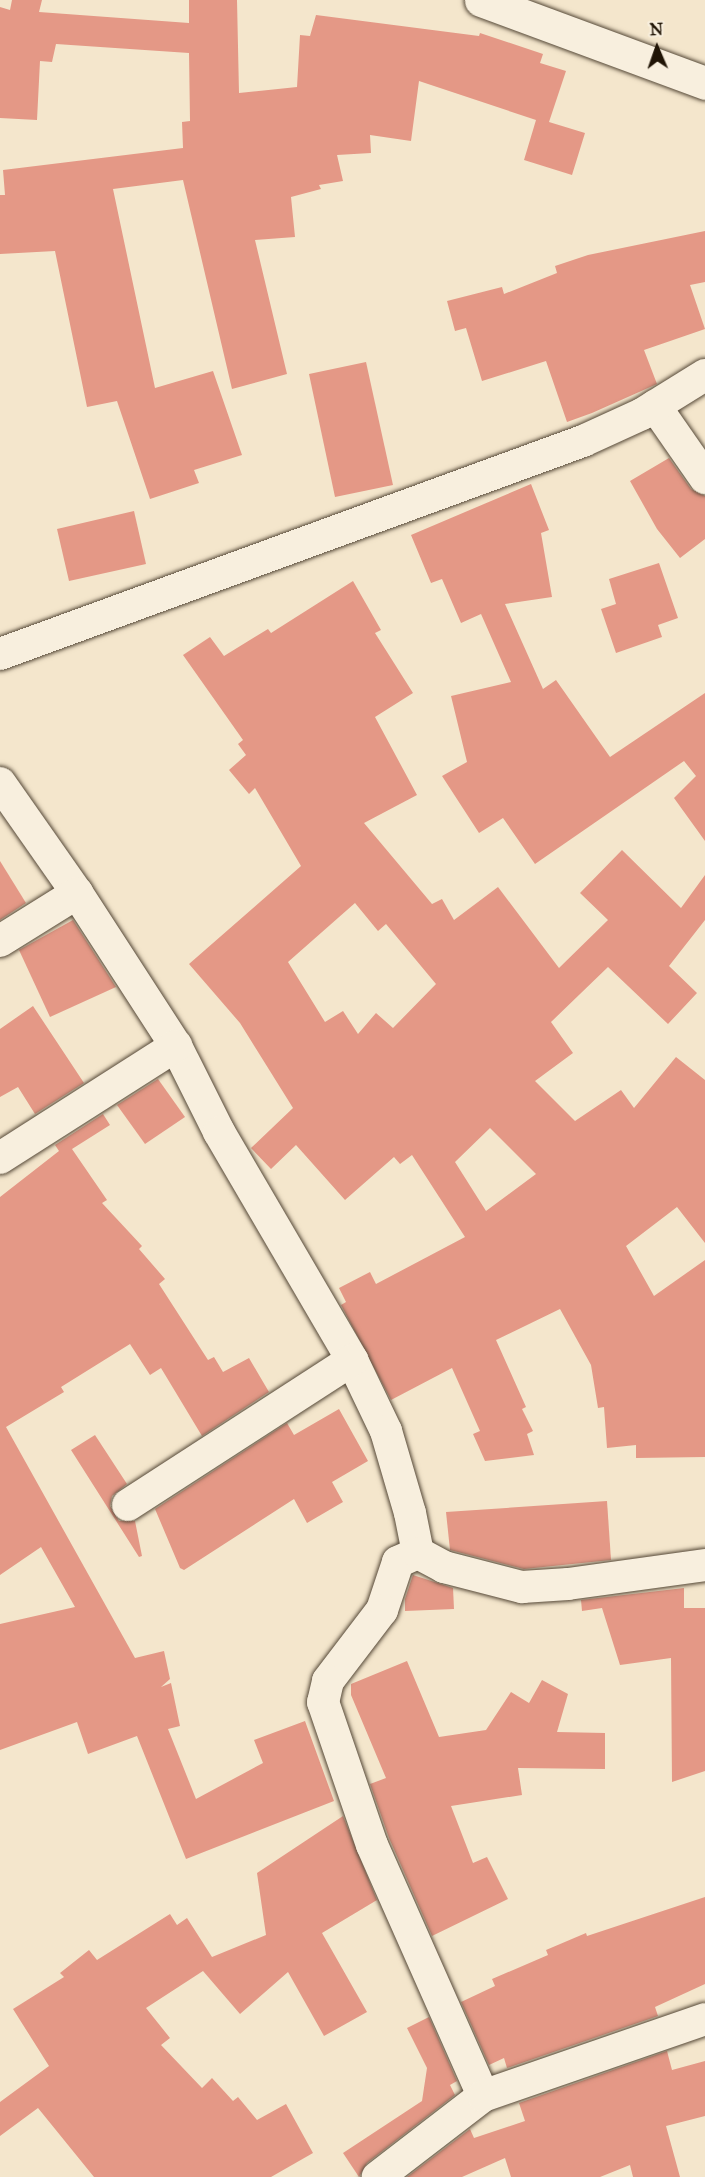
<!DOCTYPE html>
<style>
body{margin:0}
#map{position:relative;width:705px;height:2177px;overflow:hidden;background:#f4e6cc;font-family:"IM FELL Great Primer",serif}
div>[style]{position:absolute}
.building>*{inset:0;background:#e49886}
.roads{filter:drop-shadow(0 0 2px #554837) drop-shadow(0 0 2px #554837)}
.street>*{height:32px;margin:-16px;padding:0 16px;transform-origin:16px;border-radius:16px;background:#f8efde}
.secondary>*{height:33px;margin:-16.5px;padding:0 16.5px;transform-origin:16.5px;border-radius:16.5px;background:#f8efde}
span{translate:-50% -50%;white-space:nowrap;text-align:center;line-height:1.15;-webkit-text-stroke:5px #f8efde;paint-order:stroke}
.north{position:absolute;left:627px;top:18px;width:60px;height:60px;-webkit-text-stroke:4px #f8efde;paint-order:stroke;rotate:358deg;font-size:16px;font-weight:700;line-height:24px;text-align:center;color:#201405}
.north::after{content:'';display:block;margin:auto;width:21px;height:27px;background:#201405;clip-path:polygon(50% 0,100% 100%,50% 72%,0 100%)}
</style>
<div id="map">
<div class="building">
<div style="clip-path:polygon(12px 0,42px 0,39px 12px,189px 23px,189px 0,237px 0,239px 93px,297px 87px,300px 35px,310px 36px,316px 15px,479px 36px,480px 33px,543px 54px,540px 63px,566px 71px,549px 122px,585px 133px,572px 175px,524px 160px,536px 120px,419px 81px,411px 141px,370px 135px,371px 153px,337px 155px,343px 181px,319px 185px,321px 189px,291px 197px,295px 237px,255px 240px,287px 374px,232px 389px,183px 180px,113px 189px,155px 388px,213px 371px,242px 455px,194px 470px,199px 483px,150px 499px,117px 401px,87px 407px,55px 251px,0 254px,0 195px,5px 195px,3px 170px,183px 148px,182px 122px,190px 121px,189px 53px,56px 44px,52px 62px,40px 61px,37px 120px,0 118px,0 7px,10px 10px)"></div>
<div style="clip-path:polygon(705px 231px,705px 282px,690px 285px,705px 329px,644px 350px,657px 384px,592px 413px,567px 422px,546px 361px,482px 381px,466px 328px,455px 331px,447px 301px,502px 287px,504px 294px,557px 273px,555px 266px,588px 255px)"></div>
<div style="clip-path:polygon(366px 362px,393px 485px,335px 497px,309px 374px)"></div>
<div style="clip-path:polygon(669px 458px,691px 489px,705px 496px,705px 539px,680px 558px,657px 529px,630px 481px)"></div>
<div style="clip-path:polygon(531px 484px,549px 530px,541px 533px,552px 597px,505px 604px,543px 689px,556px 680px,610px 757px,705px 693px,705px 841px,674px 798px,696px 776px,684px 761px,535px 864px,503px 818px,479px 833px,442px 776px,467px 762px,451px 696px,511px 682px,481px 614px,461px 623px,442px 579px,431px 583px,411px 535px)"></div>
<div style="clip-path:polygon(134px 511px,146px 564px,69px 581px,57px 529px)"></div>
<div style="clip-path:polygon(659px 563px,678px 618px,658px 625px,662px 637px,616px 653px,601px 609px,616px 604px,609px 579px)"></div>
<div style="clip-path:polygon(evenodd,353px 581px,381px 630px,375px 633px,413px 693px,375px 717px,417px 795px,364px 823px,432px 904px,442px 899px,454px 920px,498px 887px,559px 968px,608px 920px,580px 893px,622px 850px,681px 908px,705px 875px,705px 920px,669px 966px,697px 993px,668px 1024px,608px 967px,551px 1022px,573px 1053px,535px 1081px,575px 1121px,621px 1090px,634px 1108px,676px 1057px,705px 1080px,705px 1243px,677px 1207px,626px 1246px,654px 1296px,705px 1260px,705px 1457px,636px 1458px,636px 1445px,607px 1448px,604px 1407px,598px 1408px,591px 1365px,560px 1309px,496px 1340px,526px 1407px,522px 1409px,533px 1431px,527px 1434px,534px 1455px,485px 1461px,473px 1434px,480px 1431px,452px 1368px,391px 1400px,341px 1305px,346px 1302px,339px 1288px,370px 1272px,376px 1284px,465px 1237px,412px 1155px,400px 1164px,394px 1157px,345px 1200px,296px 1145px,271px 1169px,251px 1148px,293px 1108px,240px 1023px,189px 964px,301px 866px,255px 788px,249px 794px,229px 770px,246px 755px,238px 744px,243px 740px,183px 655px,210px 637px,224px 656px,268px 629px,271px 633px,353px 581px,355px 903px,378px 931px,386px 924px,436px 984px,393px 1028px,376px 1013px,358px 1034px,343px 1011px,325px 1022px,288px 962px,355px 903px,353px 581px,490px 1128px,536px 1174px,486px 1211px,455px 1162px,490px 1128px)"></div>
<div style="clip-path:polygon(0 861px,26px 903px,0 920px)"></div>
<div style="clip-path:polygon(73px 920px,116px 987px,50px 1017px,19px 950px)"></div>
<div style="clip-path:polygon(33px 1006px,84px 1083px,35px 1114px,18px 1087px,0 1097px,0 1029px)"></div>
<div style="clip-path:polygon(158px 1079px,185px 1117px,145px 1144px,117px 1105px)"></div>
<div style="clip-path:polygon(103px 1114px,110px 1125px,72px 1149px,107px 1200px,102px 1203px,142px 1246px,139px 1249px,165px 1279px,159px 1284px,208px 1360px,214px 1357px,223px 1372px,249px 1358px,269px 1392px,202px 1436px,161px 1368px,150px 1375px,130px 1344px,61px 1387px,64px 1392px,6px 1427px,135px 1658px,164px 1651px,170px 1679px,161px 1687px,171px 1683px,180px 1726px,168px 1729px,196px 1799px,263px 1763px,254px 1740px,305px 1721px,334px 1801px,186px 1859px,137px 1736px,88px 1754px,77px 1722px,0 1750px,0 1624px,75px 1607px,41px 1547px,0 1575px,0 1197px,59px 1151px,55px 1145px)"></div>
<div style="clip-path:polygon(339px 1409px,368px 1461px,332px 1482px,343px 1502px,307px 1523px,294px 1499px,184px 1570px,180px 1568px,155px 1509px,287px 1423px,294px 1435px)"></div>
<div style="clip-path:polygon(95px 1435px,127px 1484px,112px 1496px,110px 1506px,119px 1521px,135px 1521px,142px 1556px,139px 1557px,71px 1450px)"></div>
<div style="clip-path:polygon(607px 1501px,611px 1560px,524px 1569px,450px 1550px,446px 1512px)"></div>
<div style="clip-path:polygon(413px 1575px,453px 1588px,454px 1609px,405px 1611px,405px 1599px)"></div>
<div style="clip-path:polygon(684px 1588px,684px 1608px,705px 1608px,705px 1771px,672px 1782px,671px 1658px,620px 1665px,602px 1608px,582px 1611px,581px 1600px)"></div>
<div style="clip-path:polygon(407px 1661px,439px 1737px,486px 1730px,511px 1692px,529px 1703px,542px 1680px,568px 1694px,557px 1732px,605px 1733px,605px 1769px,518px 1768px,522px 1795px,451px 1806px,473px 1863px,487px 1857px,508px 1899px,432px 1936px,389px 1838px,370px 1784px,386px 1778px,351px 1695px,351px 1684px)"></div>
<div style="clip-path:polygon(343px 1816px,377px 1900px,322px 1933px,367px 2012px,324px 2036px,288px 1972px,240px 2014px,203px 1971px,146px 2008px,170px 2038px,161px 2045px,202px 2088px,212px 2078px,233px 2101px,238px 2097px,257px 2120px,286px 2104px,313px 2153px,271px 2177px,94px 2177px,38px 2108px,0 2136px,0 2102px,49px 2066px,13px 2009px,64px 1977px,60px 1973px,89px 1950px,97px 1960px,170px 1914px,177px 1925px,187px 1918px,212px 1957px,266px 1935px,257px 1873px)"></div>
<div style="clip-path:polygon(705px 1897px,705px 1984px,655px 2007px,658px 2016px,507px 2068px,504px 2058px,489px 2065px,461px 2002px,495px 1986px,492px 1979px,548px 1955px,546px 1950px,586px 1933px,587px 1936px)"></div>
<div style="clip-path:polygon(429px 2017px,457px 2081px,450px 2085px,455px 2095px,367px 2163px,359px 2177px,343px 2153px,422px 2101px,427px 2068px,407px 2028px)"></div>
<div style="clip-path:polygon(667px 2051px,672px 2070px,705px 2061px,705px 2116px,666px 2126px,680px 2177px,633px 2177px,630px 2165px,600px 2177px,511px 2177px,505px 2158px,462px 2177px,407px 2177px,470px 2129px,474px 2138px,525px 2121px,519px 2103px)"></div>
</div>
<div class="roads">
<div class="street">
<div style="left:655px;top:406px;width:88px;rotate:55.2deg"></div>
<div style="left:0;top:654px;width:621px;rotate:-20.07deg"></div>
<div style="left:583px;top:441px;width:65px;rotate:-24.6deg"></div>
<div style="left:642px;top:414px;width:74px;rotate:-31.8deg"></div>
<div style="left:0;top:783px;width:134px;rotate:55deg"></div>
<div style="left:77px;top:893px;width:182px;rotate:57.1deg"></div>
<div style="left:176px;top:1046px;width:96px;rotate:63.4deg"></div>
<div style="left:219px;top:1132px;width:264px;rotate:59.7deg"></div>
<div style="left:352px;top:1360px;width:79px;rotate:64.4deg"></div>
<div style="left:386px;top:1431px;width:85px;rotate:73.7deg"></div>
<div style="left:410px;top:1513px;width:41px;rotate:78.7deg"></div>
<div style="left:418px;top:1553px;width:22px;rotate:156deg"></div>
<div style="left:398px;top:1562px;width:51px;rotate:108.4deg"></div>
<div style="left:382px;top:1610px;width:89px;rotate:127.3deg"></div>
<div style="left:328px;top:1681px;width:22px;rotate:103deg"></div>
<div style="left:323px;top:1702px;width:151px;rotate:71.1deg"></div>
<div style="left:372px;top:1845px;width:274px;rotate:66.1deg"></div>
<div style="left:483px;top:2096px;width:133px;rotate:142.4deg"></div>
<div style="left:0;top:941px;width:91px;rotate:-31.9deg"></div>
<div style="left:0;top:1158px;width:209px;rotate:-32.5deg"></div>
<div style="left:128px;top:1505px;width:267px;rotate:-32.9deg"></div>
<div style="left:418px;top:1553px;width:30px;rotate:28deg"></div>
<div style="left:444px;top:1567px;width:81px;rotate:14.4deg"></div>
<div style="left:522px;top:1587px;width:46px;rotate:-3.7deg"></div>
<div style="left:568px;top:1584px;width:138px;rotate:-7.9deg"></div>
<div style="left:483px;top:2096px;width:235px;rotate:-19.1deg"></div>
</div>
<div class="secondary">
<div style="left:481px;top:0;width:239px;rotate:20.3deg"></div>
</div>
</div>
<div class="north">N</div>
</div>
